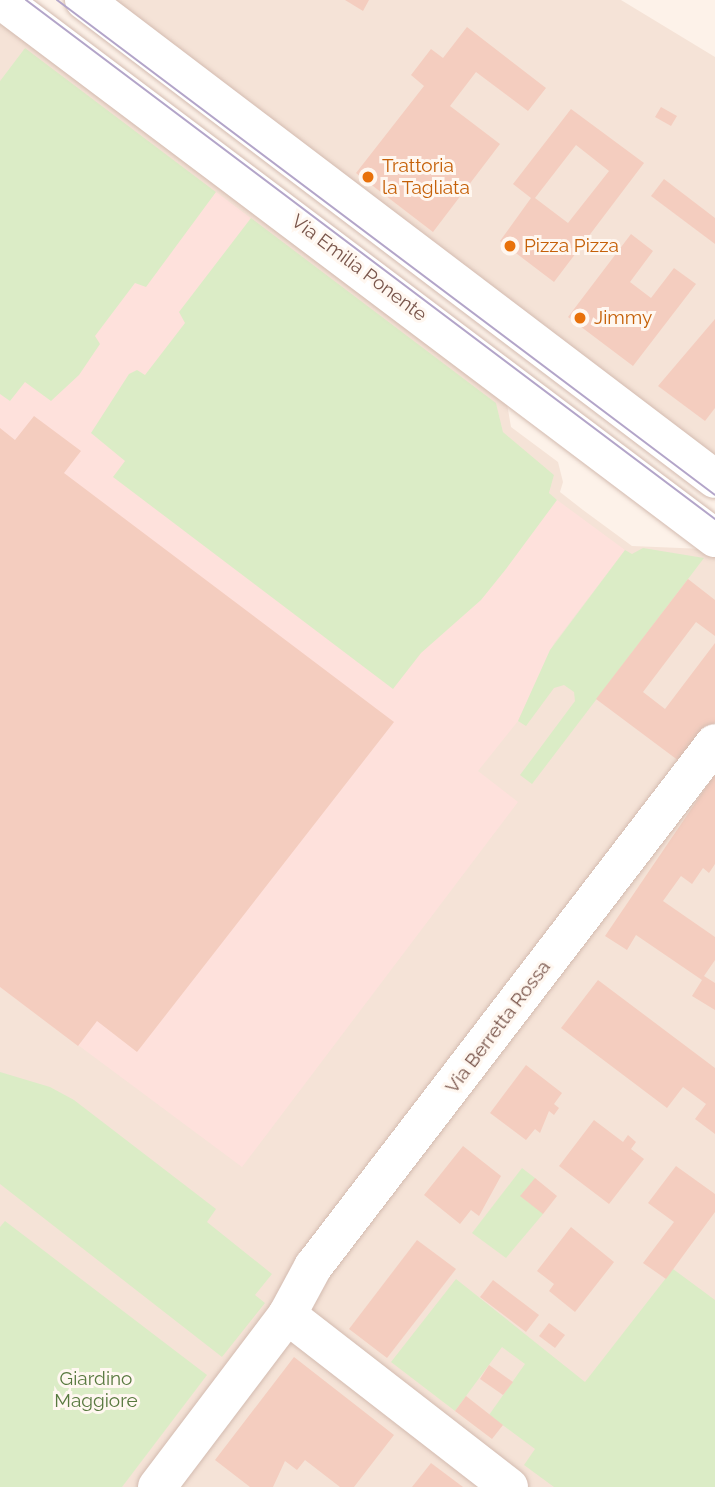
<!DOCTYPE html>
<style>
body{margin:0}
#map{position:relative;width:715px;height:1487px;overflow:hidden;background:#fdf2e9;font-family:Raleway,sans-serif}
div>[style]{position:absolute}
.residential>*{inset:0;background:#f5e3d7}
.commercial>*{inset:0;background:#fee1dc}
.green>*{inset:0;background:#dbecc6}
.building>*{inset:0;background:#f4cdbf}
.roads{filter:drop-shadow(0 0 2px #d3bbb0) drop-shadow(0 0 2px #d3bbb0)}
.street>*{height:38px;margin:-19px;padding:0 19px;transform-origin:19px;border-radius:19px;background:#fff}
.secondary>*{height:38px;margin:-19px;padding:0 19px;transform-origin:19px;border-radius:19px;background:#fff}
.tram>*{height:2px;margin:-1px;padding:0 1px;transform-origin:1px;border-radius:1px;background:#b3a5c9}
.dots>*{width:19px;height:19px;translate:-50% -50%;box-sizing:border-box;border:4px solid #fff7f0;border-radius:50%}
span{translate:-50% -50%;white-space:nowrap;text-align:center;line-height:1.15;-webkit-text-stroke:6px #fff7f0;paint-order:stroke}
.food-label{font-size:19px;color:#c56008}
.left{translate:0 -50%;text-align:left}
.street-label{font-size:19px;color:#79554b}
.park-label{font-size:19px;color:#58793f}
</style>
<div id="map">
<div class="residential">
<div style="clip-path:polygon(112px 0,621px 0,715px 57px,715px 458px)"></div>
<div style="clip-path:polygon(0 19px,506px 398px,511px 427px,558px 462px,563px 482px,560px 492px,583px 510px,632px 546px,704px 549px,715px 557px,715px 1487px,0 1487px)"></div>
</div>
<div class="commercial">
<div style="clip-path:polygon(25px 48px,496px 403px,503px 432px,554px 475px,549px 494px,625px 550px,554px 643px,518px 721px,478px 771px,518px 802px,242px 1167px,0 987px,0 81px)"></div>
</div>
<div class="green">
<div style="clip-path:polygon(25px 48px,216px 192px,146px 287px,135px 283px,95px 336px,100px 344px,79px 375px,51px 401px,25px 382px,10px 401px,0 394px,0 81px)"></div>
<div style="clip-path:polygon(251px 218px,496px 403px,503px 432px,554px 475px,549px 493px,557px 500px,506px 569px,481px 600px,421px 653px,393px 689px,113px 477px,125px 461px,91px 433px,129px 374px,137px 370px,145px 375px,185px 323px,179px 312px)"></div>
<div style="clip-path:polygon(643px 548px,704px 558px,532px 784px,520px 775px,575px 701px,574px 692px,564px 685px,554px 688px,526px 726px,518px 721px,550px 650px,625px 550px,632px 554px)"></div>
<div style="clip-path:polygon(0 1072px,50px 1087px,74px 1100px,216px 1209px,207px 1222px,272px 1274px,255px 1295px,265px 1303px,222px 1357px,0 1184px)"></div>
<div style="clip-path:polygon(522px 1168px,535px 1178px,543px 1214px,506px 1258px,472px 1233px)"></div>
<div style="clip-path:polygon(5px 1221px,207px 1375px,122px 1487px,0 1487px,0 1227px)"></div>
<div style="clip-path:polygon(673px 1269px,715px 1300px,715px 1487px,554px 1487px,524px 1465px,535px 1449px,489px 1415px,525px 1364px,502px 1347px,455px 1411px,391px 1362px,456px 1279px,585px 1382px)"></div>
</div>
<div class="building">
<div style="clip-path:polygon(345px 0,369px 0,363px 11px)"></div>
<div style="clip-path:polygon(467px 27px,546px 88px,528px 111px,476px 72px,450px 106px,500px 144px,433px 232px,356px 173px,424px 86px,411px 75px,431px 49px,443px 58px)"></div>
<div style="clip-path:polygon(661px 107px,677px 116px,671px 126px,655px 117px)"></div>
<div style="clip-path:polygon(evenodd,571px 109px,644px 163px,554px 282px,500px 241px,531px 198px,513px 184px,571px 109px,576px 145px,609px 171px,568px 223px,535px 198px,576px 145px)"></div>
<div style="clip-path:polygon(664px 179px,715px 218px,715px 244px,651px 196px)"></div>
<div style="clip-path:polygon(631px 234px,653px 251px,630px 282px,651px 298px,674px 268px,696px 284px,633px 366px,568px 317px)"></div>
<div style="clip-path:polygon(715px 319px,715px 408px,705px 421px,658px 386px)"></div>
<div style="clip-path:polygon(34px 416px,81px 451px,64px 473px,394px 722px,137px 1052px,97px 1021px,78px 1046px,0 987px,0 428px,15px 440px)"></div>
<div style="clip-path:polygon(688px 579px,715px 600px,715px 636px,696px 622px,643px 692px,665px 709px,715px 643px,715px 722px,683px 764px,596px 699px)"></div>
<div style="clip-path:polygon(715px 774px,715px 864px,709px 873px,703px 868px,692px 884px,681px 876px,663px 901px,715px 937px,715px 960px,704px 976px,715px 983px,715px 1010px,692px 996px,702px 980px,636px 935px,627px 950px,605px 936px)"></div>
<div style="clip-path:polygon(598px 980px,715px 1068px,715px 1134px,695px 1119px,706px 1104px,683px 1087px,667px 1108px,561px 1028px)"></div>
<div style="clip-path:polygon(526px 1065px,562px 1093px,554px 1104px,559px 1108px,554px 1115px,549px 1111px,540px 1133px,535px 1129px,526px 1140px,490px 1113px)"></div>
<div style="clip-path:polygon(594px 1120px,623px 1142px,628px 1135px,636px 1142px,631px 1149px,644px 1159px,609px 1204px,559px 1166px)"></div>
<div style="clip-path:polygon(463px 1146px,501px 1176px,479px 1216px,471px 1210px,460px 1224px,424px 1195px)"></div>
<div style="clip-path:polygon(676px 1166px,715px 1194px,715px 1212px,666px 1279px,643px 1263px,674px 1222px,648px 1203px)"></div>
<div style="clip-path:polygon(535px 1178px,557px 1196px,543px 1214px,520px 1196px)"></div>
<div style="clip-path:polygon(571px 1227px,614px 1262px,575px 1312px,549px 1291px,554px 1284px,537px 1271px)"></div>
<div style="clip-path:polygon(417px 1240px,456px 1269px,387px 1358px,349px 1329px)"></div>
<div style="clip-path:polygon(493px 1280px,539px 1315px,526px 1332px,480px 1297px)"></div>
<div style="clip-path:polygon(549px 1323px,565px 1335px,555px 1348px,539px 1336px)"></div>
<div style="clip-path:polygon(294px 1357px,394px 1435px,354px 1487px,340px 1487px,305px 1460px,297px 1470px,285px 1461px,273px 1487px,250px 1487px,215px 1460px)"></div>
<div style="clip-path:polygon(489px 1365px,513px 1382px,503px 1395px,480px 1379px)"></div>
<div style="clip-path:polygon(466px 1396px,503px 1425px,492px 1439px,455px 1411px)"></div>
<div style="clip-path:polygon(431px 1463px,463px 1487px,412px 1487px)"></div>
</div>
<div class="roads">
<div class="street">
<div style="left:157px;top:1487px;width:216px;rotate:-52.9deg"></div>
<div style="left:509px;top:1487px;width:281px;rotate:-142.2deg"></div>
<div style="left:287px;top:1315px;width:55px;rotate:-61.6deg"></div>
<div style="left:313px;top:1267px;width:660px;rotate:-52.51deg"></div>
</div>
<div class="secondary">
<div style="left:1px;top:0;width:894px;rotate:37deg"></div>
<div style="left:84px;top:0;width:792px;rotate:37.2deg"></div>
</div>
</div>
<div class="tram">
<div style="left:26px;top:0;width:863px;rotate:36.99deg"></div>
<div style="left:57px;top:0;width:823px;rotate:36.95deg"></div>
</div>
<div class="dots">
<div style="left:368px;top:177px;background:#e8710a"></div>
<div style="left:510px;top:246px;background:#e8710a"></div>
<div style="left:580px;top:318px;background:#e8710a"></div>
</div>
<div class="food-label">
<span class="left" style="left:382px;top:177px">Trattoria<br>la Tagliata</span>
<span class="left" style="left:524px;top:246px">Pizza Pizza</span>
<span class="left" style="left:594px;top:318px">Jimmy</span>
</div>
<div class="street-label">
<span style="left:359px;top:268px;rotate:37deg">Via Emilia Ponente</span>
<span style="left:498px;top:1027px;rotate:-53deg">Via Berretta Rossa</span>
</div>
<div class="park-label">
<span style="left:96px;top:1390px">Giardino<br>Maggiore</span>
</div>
</div>
